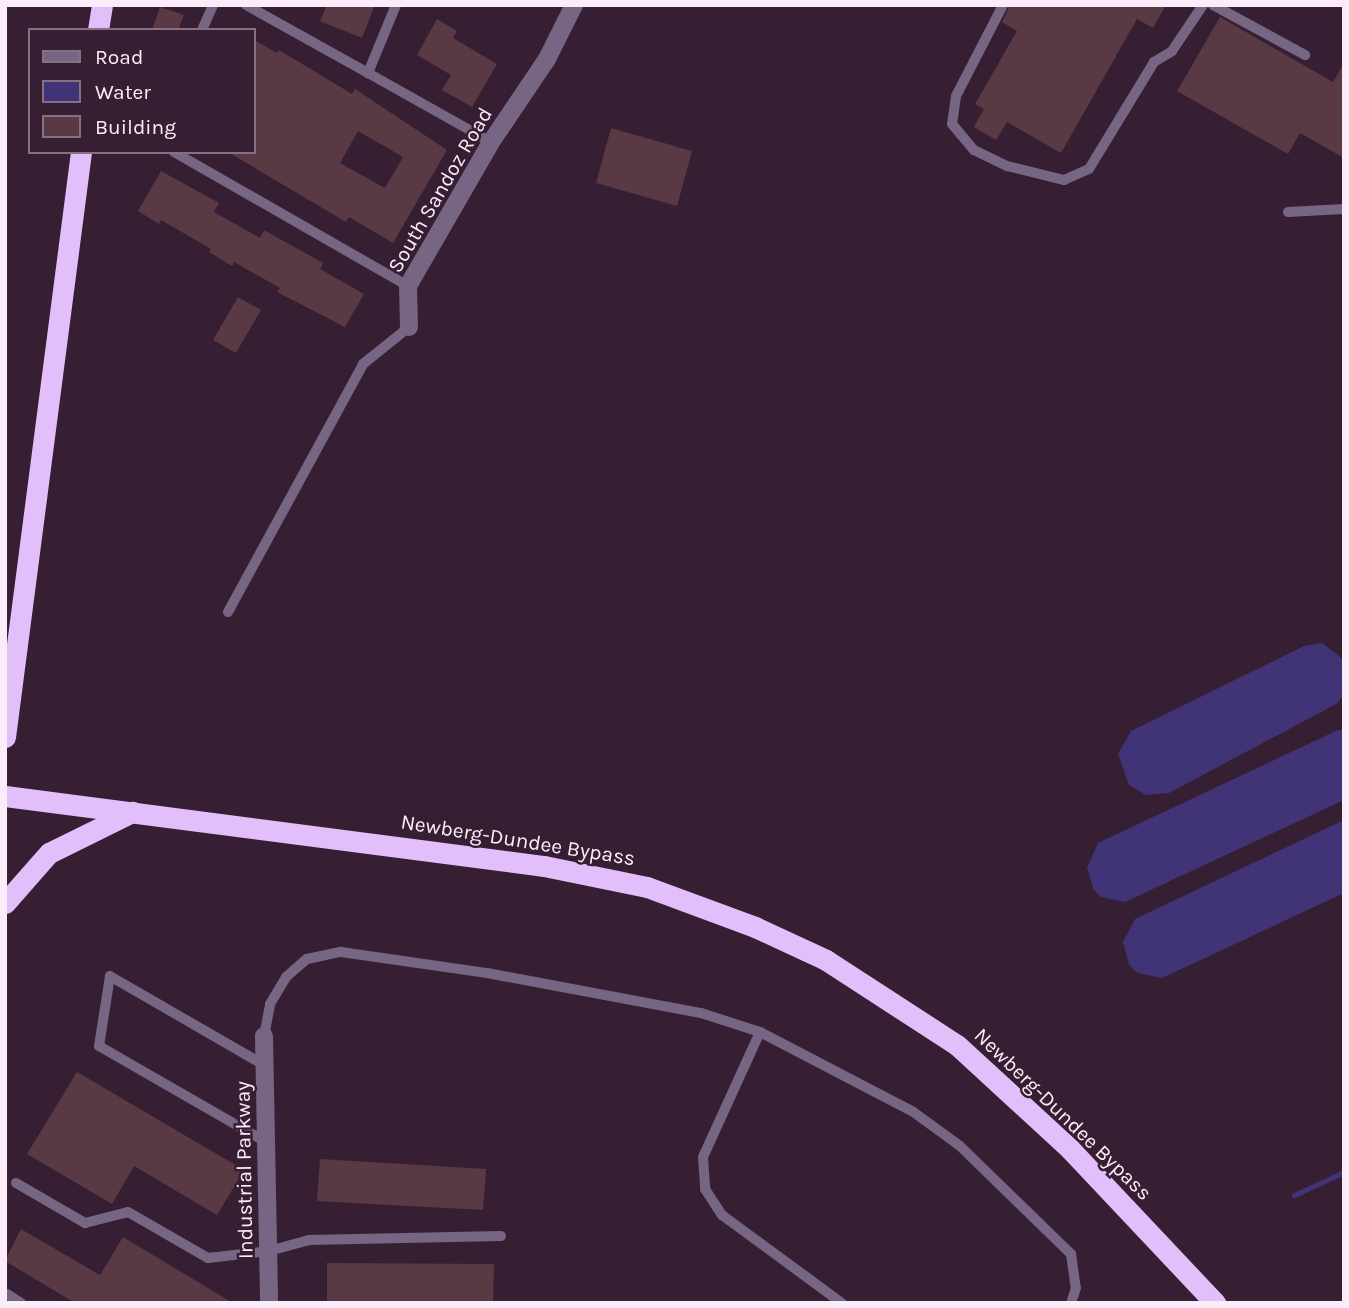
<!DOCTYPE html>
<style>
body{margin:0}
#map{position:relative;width:1349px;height:1308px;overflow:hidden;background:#361f32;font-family:Karla,sans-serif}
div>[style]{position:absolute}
.water>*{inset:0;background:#403477}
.stream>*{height:5px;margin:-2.5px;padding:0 2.5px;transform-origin:2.5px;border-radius:2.5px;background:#403477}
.building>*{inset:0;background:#583944}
.lane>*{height:10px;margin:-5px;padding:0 5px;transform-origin:5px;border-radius:5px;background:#776683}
.street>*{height:18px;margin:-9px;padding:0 9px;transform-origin:9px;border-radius:9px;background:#776683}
.highway>*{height:21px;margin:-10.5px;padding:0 10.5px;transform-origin:10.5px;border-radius:10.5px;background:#e2bffa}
span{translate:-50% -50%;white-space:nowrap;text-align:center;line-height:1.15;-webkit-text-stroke:5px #361f32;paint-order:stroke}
.street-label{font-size:21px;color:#fcecf9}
.frame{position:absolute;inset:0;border:7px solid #fcecf9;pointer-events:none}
.legend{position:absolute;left:28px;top:28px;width:228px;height:126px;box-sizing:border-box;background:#361f32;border:2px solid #857182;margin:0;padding:9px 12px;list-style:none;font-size:21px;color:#fcecf9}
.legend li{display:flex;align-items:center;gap:14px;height:35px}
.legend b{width:35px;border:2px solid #857182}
</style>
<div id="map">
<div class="water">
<div style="clip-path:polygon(1322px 643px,1344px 660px,1344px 695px,1336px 704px,1169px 793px,1146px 795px,1129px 785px,1118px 754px,1131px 731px,1304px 646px)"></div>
<div style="clip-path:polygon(1338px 730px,1344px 730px,1344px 800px,1125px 902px,1101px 897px,1094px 890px,1087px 868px,1098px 843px)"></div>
<div style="clip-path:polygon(1344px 820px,1344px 893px,1162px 978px,1138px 973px,1129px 965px,1123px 942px,1135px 919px)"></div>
</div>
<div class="stream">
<div style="left:1294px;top:1195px;width:55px;rotate:-24.7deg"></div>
</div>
<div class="building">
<div style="clip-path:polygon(327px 5px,375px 5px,362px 38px,320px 21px)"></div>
<div style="clip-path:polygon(1010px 5px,1166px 5px,1153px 28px,1137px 19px,1061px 153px,1007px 122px,996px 140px,974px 127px,984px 109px,975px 104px,1017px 31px,1002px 22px)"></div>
<div style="clip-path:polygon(160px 7px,184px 15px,178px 30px,152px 30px)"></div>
<div style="clip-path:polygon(1220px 17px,1333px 82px,1344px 63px,1344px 158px,1300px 133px,1288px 154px,1177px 91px)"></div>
<div style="clip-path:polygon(437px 19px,457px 31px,453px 38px,497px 64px,472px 107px,442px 90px,451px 75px,417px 55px)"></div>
<div style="clip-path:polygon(evenodd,254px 40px,277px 53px,279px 50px,352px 94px,355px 89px,447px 150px,393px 243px,349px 217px,346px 222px,228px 152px,254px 152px,254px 40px,358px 131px,403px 157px,385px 188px,340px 163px,358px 131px)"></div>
<div style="clip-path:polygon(611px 128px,692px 151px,677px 206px,596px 183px)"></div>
<div style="clip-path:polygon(161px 171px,219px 203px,214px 212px,260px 238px,264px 230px,323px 263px,320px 269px,364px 294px,345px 327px,277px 292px,280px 288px,234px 262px,232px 266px,209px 252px,211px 249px,161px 220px,159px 224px,138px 211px)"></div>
<div style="clip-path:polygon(238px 297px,261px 310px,236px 353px,213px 340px)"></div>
<div style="clip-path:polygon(77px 1072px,244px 1170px,217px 1215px,134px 1166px,112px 1204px,27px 1154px)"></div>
<div style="clip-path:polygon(320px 1159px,486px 1169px,483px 1210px,317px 1201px)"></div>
<div style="clip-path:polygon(21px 1229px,100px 1275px,123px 1237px,233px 1303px,75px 1303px,5px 1261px)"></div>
<div style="clip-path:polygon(327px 1263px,494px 1264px,493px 1303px,327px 1303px)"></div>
</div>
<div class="lane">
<div style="left:246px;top:5px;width:140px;rotate:29.1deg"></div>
<div style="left:396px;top:5px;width:74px;rotate:112.4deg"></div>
<div style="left:368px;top:73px;width:141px;rotate:29.3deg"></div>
<div style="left:1003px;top:5px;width:102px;rotate:117.3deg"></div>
<div style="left:956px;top:96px;width:28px;rotate:98deg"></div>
<div style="left:952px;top:124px;width:34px;rotate:50deg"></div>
<div style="left:974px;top:150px;width:37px;rotate:26deg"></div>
<div style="left:1007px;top:166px;width:59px;rotate:13.8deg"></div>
<div style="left:1064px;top:180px;width:27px;rotate:-24deg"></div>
<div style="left:1089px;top:169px;width:125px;rotate:-58.7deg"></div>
<div style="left:1154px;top:62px;width:21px;rotate:-31deg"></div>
<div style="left:1172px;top:51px;width:55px;rotate:-56deg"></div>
<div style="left:1213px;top:5px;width:105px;rotate:28.5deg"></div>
<div style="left:202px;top:30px;width:27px;rotate:-66deg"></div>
<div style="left:174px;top:152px;width:270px;rotate:29.8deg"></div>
<div style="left:1288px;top:212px;width:56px;rotate:-3.1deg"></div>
<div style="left:228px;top:612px;width:282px;rotate:-61.4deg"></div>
<div style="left:363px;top:364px;width:59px;rotate:-38.8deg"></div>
<div style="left:760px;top:1032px;width:137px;rotate:114.5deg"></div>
<div style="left:703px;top:1157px;width:32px;rotate:86deg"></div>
<div style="left:705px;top:1189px;width:31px;rotate:57deg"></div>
<div style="left:722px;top:1215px;width:149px;rotate:36.3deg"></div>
<div style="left:264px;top:1036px;width:33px;rotate:-79deg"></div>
<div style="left:270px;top:1004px;width:31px;rotate:-59deg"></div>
<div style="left:286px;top:977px;width:28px;rotate:-41deg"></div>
<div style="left:307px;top:959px;width:35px;rotate:-12deg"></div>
<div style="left:341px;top:952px;width:148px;rotate:8.2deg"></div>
<div style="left:487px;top:973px;width:218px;rotate:10.6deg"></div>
<div style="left:701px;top:1013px;width:62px;rotate:17.9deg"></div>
<div style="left:760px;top:1032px;width:171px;rotate:27.5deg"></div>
<div style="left:912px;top:1111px;width:59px;rotate:36.1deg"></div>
<div style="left:960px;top:1146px;width:155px;rotate:44.2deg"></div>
<div style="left:1071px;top:1254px;width:34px;rotate:82deg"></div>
<div style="left:1076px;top:1288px;width:16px;rotate:108deg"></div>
<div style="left:264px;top:1065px;width:178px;rotate:-150deg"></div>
<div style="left:110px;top:976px;width:71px;rotate:98.9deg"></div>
<div style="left:99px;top:1046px;width:193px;rotate:29.9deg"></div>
<div style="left:16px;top:1183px;width:80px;rotate:30.1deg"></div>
<div style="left:85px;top:1223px;width:44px;rotate:-14.3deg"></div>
<div style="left:128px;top:1212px;width:92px;rotate:29.9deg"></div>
<div style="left:208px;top:1258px;width:61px;rotate:-6.5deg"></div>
<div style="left:269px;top:1251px;width:41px;rotate:-15.4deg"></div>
<div style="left:309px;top:1240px;width:192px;rotate:-1.2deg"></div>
<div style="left:7px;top:1294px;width:17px;rotate:33deg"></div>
</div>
<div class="street">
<div style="left:409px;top:327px;width:41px;rotate:-91.4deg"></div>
<div style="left:408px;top:286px;width:166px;rotate:-60deg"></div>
<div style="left:491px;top:142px;width:100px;rotate:-56deg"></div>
<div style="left:547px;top:59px;width:60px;rotate:-63.4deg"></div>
<div style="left:264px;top:1036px;width:267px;rotate:88.9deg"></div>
</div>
<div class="highway">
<div style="left:98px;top:30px;width:25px;rotate:-81deg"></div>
<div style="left:5px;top:737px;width:590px;rotate:-82.6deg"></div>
<div style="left:5px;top:796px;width:544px;rotate:7.4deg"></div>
<div style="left:544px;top:866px;width:105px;rotate:11.5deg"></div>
<div style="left:647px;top:887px;width:115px;rotate:20.3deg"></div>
<div style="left:755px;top:927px;width:78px;rotate:24.9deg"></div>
<div style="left:826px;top:960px;width:156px;rotate:33deg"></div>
<div style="left:957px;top:1045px;width:154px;rotate:42.6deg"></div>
<div style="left:1070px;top:1149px;width:212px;rotate:46.7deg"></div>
<div style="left:5px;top:903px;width:67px;rotate:-48.7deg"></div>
<div style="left:49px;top:853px;width:93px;rotate:-26.3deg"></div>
</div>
<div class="street-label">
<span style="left:440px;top:190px;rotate:-60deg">South Sandoz Road</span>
<span style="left:518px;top:840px;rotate:9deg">Newberg-Dundee Bypass</span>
<span style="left:1063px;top:1114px;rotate:44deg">Newberg-Dundee Bypass</span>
<span style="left:244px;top:1170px;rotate:-91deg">Industrial Parkway</span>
</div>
<div class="frame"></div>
<ul class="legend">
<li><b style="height:9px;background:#776683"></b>Road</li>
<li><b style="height:19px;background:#403477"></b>Water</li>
<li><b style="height:19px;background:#583944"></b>Building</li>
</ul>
</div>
